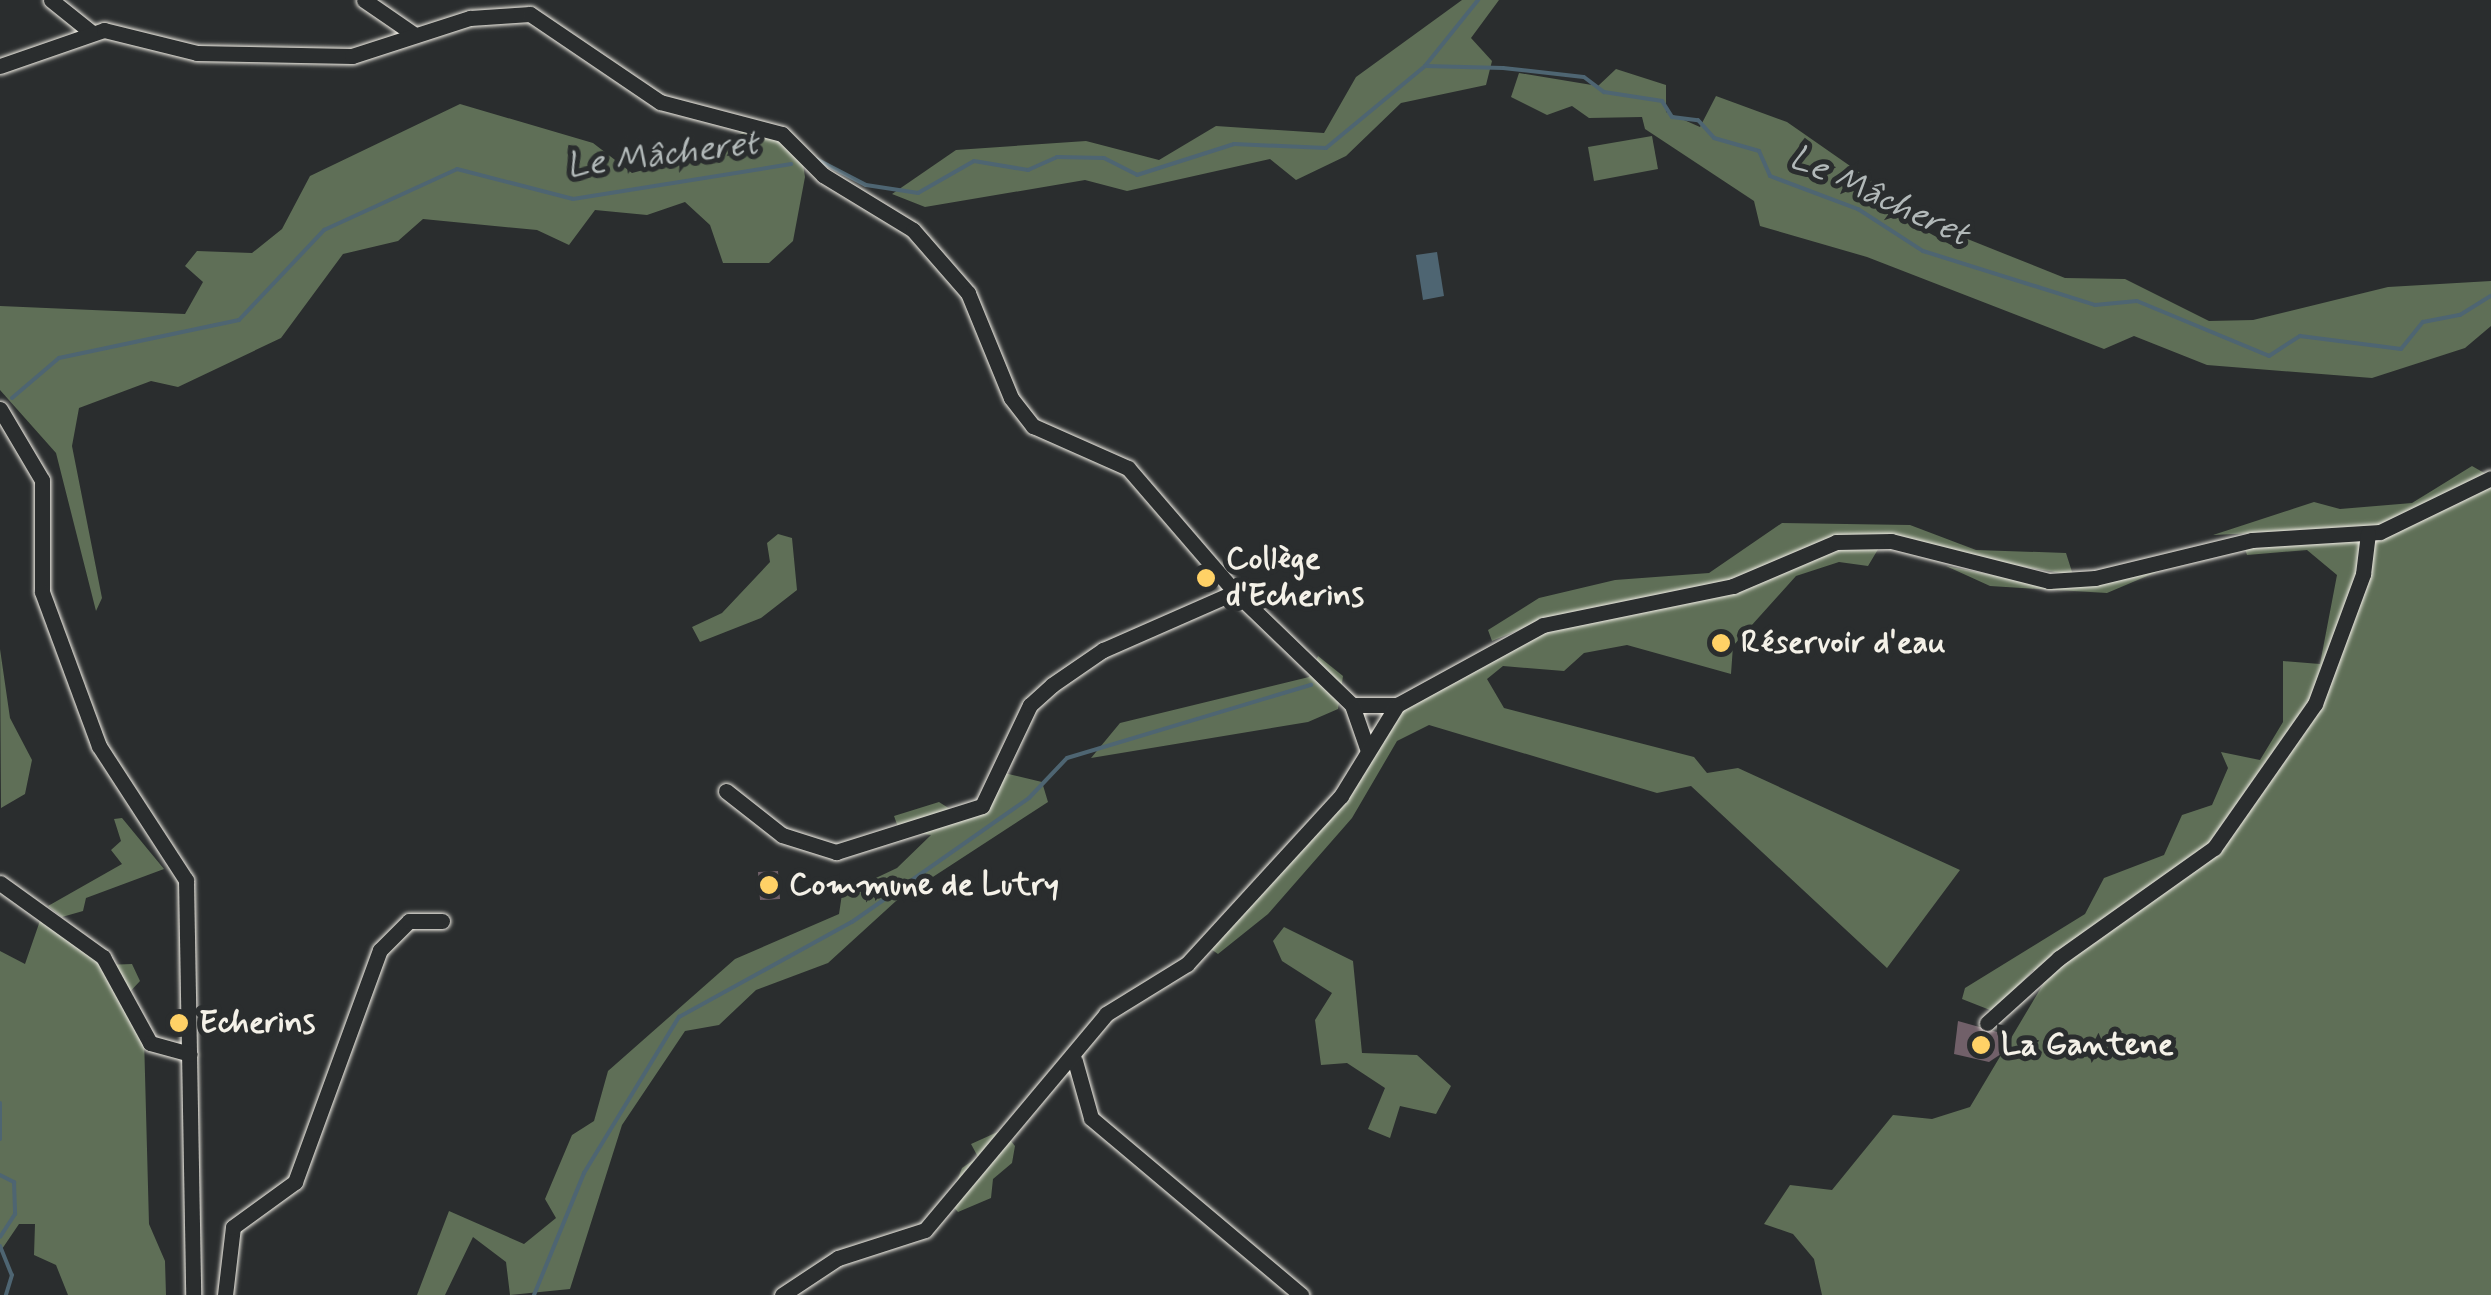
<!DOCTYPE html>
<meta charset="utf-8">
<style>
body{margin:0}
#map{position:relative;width:2491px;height:1295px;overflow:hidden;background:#2a2d2e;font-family:Mynerve,sans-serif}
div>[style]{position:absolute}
.green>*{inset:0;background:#5f6f57}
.water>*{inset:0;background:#4e6572}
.stream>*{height:4px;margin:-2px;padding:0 2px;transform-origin:2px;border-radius:2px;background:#4e6572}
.building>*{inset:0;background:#716069}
.roads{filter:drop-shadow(0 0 2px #f4f1e8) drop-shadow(0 0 2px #f4f1e8)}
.minor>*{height:15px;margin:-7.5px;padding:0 7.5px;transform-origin:7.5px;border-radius:7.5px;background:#2a2d2e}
.dots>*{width:28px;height:28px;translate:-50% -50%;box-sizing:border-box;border:5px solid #2a2d2e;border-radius:50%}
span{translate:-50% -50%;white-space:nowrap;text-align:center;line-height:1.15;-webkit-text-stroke:10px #2a2d2e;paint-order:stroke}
.poi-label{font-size:32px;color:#f4f1e8;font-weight:700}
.left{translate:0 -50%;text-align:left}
.water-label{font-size:35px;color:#b2b9b9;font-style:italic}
</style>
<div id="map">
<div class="green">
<div style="clip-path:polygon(1462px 0,1499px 0,1471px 38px,1492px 61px,1486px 85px,1401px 103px,1346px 156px,1296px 180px,1270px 159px,1127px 191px,1085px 180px,925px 207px,892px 194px,956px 150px,1086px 141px,1159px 160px,1216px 126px,1324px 133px,1356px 77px)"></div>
<div style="clip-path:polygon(1616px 69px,1666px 85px,1666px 112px,1700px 127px,1716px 96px,1787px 122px,1909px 207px,1904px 219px,1951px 245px,1965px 238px,2065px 278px,2125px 279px,2209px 321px,2253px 320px,2388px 287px,2491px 281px,2491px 326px,2465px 348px,2372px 378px,2207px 365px,2134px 336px,2104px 349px,1867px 257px,1760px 226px,1754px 201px,1645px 129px,1642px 117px,1589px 118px,1572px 106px,1547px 115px,1511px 97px,1519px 73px,1598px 86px)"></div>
<div style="clip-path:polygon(460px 104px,593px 143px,632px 173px,724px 149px,746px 128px,774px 136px,802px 157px,805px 177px,793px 241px,769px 263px,723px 263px,710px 225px,685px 202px,647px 215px,595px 210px,569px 245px,537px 230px,423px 219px,398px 241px,343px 254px,281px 338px,178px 387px,151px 381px,79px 408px,72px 446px,102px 598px,96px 611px,56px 453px,0 390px,0 306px,185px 314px,203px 282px,185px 266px,197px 251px,252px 253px,282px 229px,310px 176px)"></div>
<div style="clip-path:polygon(1652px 136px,1658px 169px,1594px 181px,1588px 147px)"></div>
<div style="clip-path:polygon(2472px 466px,2486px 474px,2380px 527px,2213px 535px,2314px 502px,2340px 509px,2412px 503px)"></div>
<div style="clip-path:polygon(2491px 482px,2491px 1295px,1822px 1295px,1814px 1259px,1793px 1234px,1764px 1224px,1790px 1185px,1832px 1190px,1893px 1115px,1932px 1119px,1970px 1107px,2048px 976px,2033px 970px,1995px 1012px,1962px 999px,1965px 988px,2085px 914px,2104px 878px,2164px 855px,2182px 815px,2212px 805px,2228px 768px,2221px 752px,2260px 760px,2283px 722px,2283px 661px,2320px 664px,2337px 575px,2307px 550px,2247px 555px,2244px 546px,2379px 536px)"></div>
<div style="clip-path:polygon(1782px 523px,1910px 525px,1976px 550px,2066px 553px,2073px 575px,1837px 536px,1732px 581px,1541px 621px,1492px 641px,1488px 630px,1539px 598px,1615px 580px,1709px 573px)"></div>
<div style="clip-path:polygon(778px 534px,792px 538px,797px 590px,761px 618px,700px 642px,692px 627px,722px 613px,770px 562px,767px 543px)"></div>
<div style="clip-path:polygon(1837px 545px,1880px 546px,1868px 566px,1839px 562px,1796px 576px,1733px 646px,1731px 674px,1627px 645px,1584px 653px,1564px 671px,1503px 666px,1487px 679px,1504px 708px,1694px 757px,1707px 773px,1738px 768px,1960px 870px,1887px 968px,1691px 786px,1657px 793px,1429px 725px,1397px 741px,1352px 818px,1268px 914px,1218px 954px,1208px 947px,1344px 797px,1400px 707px,1544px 629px,1733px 589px)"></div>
<div style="clip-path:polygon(2187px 559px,2107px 593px,1990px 586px,1946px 566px,2053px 587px)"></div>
<div style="clip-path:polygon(0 649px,10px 718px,32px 760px,25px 794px,1px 808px)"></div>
<div style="clip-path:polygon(1318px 656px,1343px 676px,1338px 709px,1308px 722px,1091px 758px,1120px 723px,1309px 677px)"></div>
<div style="clip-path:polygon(1004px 773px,1042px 782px,1048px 802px,896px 901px,828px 963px,756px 990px,719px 1025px,685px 1031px,622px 1125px,570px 1289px,510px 1295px,506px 1262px,473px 1237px,445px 1295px,417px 1295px,449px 1211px,524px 1244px,556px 1218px,545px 1199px,572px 1135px,594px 1121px,608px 1071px,735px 959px,839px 914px,842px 894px,897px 868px,931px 835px,899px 830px,894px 816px,939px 802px,961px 816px)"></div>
<div style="clip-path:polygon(122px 818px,164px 869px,86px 898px,83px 911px,62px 917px,48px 906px,122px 864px,111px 850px,121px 841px,114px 819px)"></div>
<div style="clip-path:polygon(43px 912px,105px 965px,132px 964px,140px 981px,126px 996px,144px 1037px,149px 1224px,165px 1261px,166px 1295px,68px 1295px,56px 1265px,34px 1255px,35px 1224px,19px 1224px,0 1252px,0 951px,25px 964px)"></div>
<div style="clip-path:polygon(1284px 927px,1353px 961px,1362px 1053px,1417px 1055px,1451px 1086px,1436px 1114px,1400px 1106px,1390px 1138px,1368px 1129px,1385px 1088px,1347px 1063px,1321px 1065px,1315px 1020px,1332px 993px,1282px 961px,1273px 941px)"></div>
<div style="clip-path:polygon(1002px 1130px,1015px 1146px,1012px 1163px,993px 1179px,991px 1198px,958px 1212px,949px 1202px,962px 1168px,978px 1157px,971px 1144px)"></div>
</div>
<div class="water">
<div style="clip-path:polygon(1437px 252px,1444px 296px,1423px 300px,1416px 255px)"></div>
</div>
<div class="stream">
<div style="left:1425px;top:66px;width:85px;rotate:-51.2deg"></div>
<div style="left:816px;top:159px;width:56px;rotate:27.5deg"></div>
<div style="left:866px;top:185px;width:53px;rotate:8.7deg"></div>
<div style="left:918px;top:193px;width:64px;rotate:-29.7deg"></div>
<div style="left:974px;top:161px;width:55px;rotate:9.5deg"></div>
<div style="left:1028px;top:170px;width:32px;rotate:-24deg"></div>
<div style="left:1057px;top:157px;width:47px;rotate:1.2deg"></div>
<div style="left:1104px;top:158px;width:37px;rotate:27deg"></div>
<div style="left:1137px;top:175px;width:102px;rotate:-17.7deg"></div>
<div style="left:1234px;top:144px;width:92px;rotate:2.5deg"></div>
<div style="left:1326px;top:148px;width:129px;rotate:-39.6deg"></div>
<div style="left:1425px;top:66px;width:78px;rotate:1.5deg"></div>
<div style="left:1503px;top:68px;width:81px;rotate:6.3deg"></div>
<div style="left:1584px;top:77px;width:25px;rotate:37deg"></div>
<div style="left:1604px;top:92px;width:59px;rotate:8.8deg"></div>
<div style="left:1662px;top:101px;width:19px;rotate:58deg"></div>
<div style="left:1672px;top:117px;width:26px;rotate:7deg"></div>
<div style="left:1698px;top:120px;width:24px;rotate:48deg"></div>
<div style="left:1714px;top:138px;width:47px;rotate:16.1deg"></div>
<div style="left:1759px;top:151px;width:27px;rotate:66deg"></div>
<div style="left:1770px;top:176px;width:94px;rotate:20.6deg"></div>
<div style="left:1858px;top:209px;width:77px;rotate:32.9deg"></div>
<div style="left:1923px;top:251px;width:180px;rotate:17.4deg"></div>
<div style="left:2095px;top:305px;width:42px;rotate:-5.4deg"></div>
<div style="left:2137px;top:301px;width:143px;rotate:22.6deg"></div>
<div style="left:2269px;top:356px;width:37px;rotate:-33deg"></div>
<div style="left:2300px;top:336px;width:102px;rotate:7.3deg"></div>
<div style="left:2401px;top:349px;width:35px;rotate:-51deg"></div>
<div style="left:2423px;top:322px;width:38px;rotate:-11deg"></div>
<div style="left:2460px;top:315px;width:36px;rotate:-32deg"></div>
<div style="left:12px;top:398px;width:62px;rotate:-40.4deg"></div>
<div style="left:59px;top:358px;width:184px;rotate:-11.9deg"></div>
<div style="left:239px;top:320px;width:124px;rotate:-46.6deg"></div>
<div style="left:324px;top:230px;width:146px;rotate:-24.6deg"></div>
<div style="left:457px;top:169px;width:120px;rotate:14.5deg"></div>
<div style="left:573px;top:199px;width:221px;rotate:-9.1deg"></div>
<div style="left:0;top:1103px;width:36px;rotate:90deg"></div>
<div style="left:0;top:1175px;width:16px;rotate:27deg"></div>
<div style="left:14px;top:1182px;width:32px;rotate:88deg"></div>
<div style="left:15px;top:1214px;width:27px;rotate:123deg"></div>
<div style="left:0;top:1246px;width:31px;rotate:68deg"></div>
<div style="left:12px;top:1275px;width:21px;rotate:107deg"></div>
<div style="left:534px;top:1295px;width:132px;rotate:-67.7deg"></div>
<div style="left:584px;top:1173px;width:183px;rotate:-58.7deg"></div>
<div style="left:679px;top:1017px;width:197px;rotate:-28.8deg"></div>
<div style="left:852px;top:922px;width:216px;rotate:-35deg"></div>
<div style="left:1029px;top:798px;width:55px;rotate:-46.5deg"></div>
<div style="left:1067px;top:758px;width:255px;rotate:-16.7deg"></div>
</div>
<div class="building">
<div style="clip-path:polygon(778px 871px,780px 899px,760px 900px,758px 872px)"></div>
<div style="clip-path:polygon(1958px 1021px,2008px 1035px,2004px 1052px,1989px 1062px,1954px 1054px)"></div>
</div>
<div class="roads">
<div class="minor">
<div style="left:51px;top:0;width:53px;rotate:38.8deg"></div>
<div style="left:364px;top:0;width:62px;rotate:34.5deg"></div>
<div style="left:0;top:66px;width:110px;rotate:-19.1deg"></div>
<div style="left:104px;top:30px;width:96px;rotate:13.9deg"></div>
<div style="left:197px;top:53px;width:155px;rotate:1.1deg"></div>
<div style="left:352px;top:56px;width:124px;rotate:-17.9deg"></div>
<div style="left:470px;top:18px;width:60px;rotate:-3.8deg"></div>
<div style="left:530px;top:14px;width:157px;rotate:34.1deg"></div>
<div style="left:660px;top:102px;width:126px;rotate:14.7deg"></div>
<div style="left:782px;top:134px;width:58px;rotate:45deg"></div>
<div style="left:823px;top:175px;width:105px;rotate:31.4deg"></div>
<div style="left:913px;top:230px;width:84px;rotate:48.9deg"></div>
<div style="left:968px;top:293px;width:113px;rotate:67.7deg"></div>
<div style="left:1011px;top:398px;width:36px;rotate:52deg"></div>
<div style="left:1033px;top:426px;width:104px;rotate:23.9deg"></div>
<div style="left:1128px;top:468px;width:164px;rotate:49.2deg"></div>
<div style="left:1235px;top:592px;width:163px;rotate:44deg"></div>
<div style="left:1352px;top:705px;width:45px"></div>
<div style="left:1397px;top:705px;width:166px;rotate:-28.7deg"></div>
<div style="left:1543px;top:625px;width:194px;rotate:-11.6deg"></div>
<div style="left:1733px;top:586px;width:112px;rotate:-23.1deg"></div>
<div style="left:1836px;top:542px;width:55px;rotate:-1deg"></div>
<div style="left:1891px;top:541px;width:163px;rotate:14.2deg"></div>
<div style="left:2049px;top:581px;width:46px;rotate:-3.7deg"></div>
<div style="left:2095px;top:578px;width:162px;rotate:-13.6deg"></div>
<div style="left:2252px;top:540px;width:128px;rotate:-3.6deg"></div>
<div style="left:2380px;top:532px;width:123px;rotate:-25.9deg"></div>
<div style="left:0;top:409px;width:82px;rotate:59.4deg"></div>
<div style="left:42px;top:480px;width:112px;rotate:90deg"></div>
<div style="left:42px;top:592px;width:164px;rotate:69.7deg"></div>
<div style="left:99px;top:746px;width:160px;rotate:57deg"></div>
<div style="left:186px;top:880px;width:415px;rotate:89deg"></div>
<div style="left:1352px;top:705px;width:46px;rotate:70.8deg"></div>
<div style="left:726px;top:791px;width:71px;rotate:38.2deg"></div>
<div style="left:782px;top:835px;width:57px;rotate:17.5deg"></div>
<div style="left:836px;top:852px;width:153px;rotate:-17.5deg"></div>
<div style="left:982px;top:806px;width:112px;rotate:-64.6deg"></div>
<div style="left:1030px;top:705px;width:30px;rotate:-42deg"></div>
<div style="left:1052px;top:685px;width:62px;rotate:-34.5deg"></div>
<div style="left:1103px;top:650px;width:144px;rotate:-23.7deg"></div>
<div style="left:0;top:883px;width:127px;rotate:35.7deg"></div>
<div style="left:103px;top:957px;width:98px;rotate:61.3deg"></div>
<div style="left:150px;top:1043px;width:41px;rotate:15.4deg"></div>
<div style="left:1987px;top:1023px;width:97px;rotate:-42.1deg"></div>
<div style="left:2059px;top:958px;width:190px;rotate:-35.4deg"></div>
<div style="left:2214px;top:848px;width:176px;rotate:-55deg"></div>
<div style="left:2315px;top:704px;width:139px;rotate:-69.7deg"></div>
<div style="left:2363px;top:574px;width:41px;rotate:-83deg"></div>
<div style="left:1075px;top:1061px;width:59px;rotate:74.3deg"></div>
<div style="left:1091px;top:1118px;width:275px;rotate:40.1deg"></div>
<div style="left:225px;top:1295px;width:68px;rotate:-83.3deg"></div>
<div style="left:233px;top:1227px;width:77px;rotate:-36deg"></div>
<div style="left:295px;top:1182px;width:247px;rotate:-69.9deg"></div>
<div style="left:380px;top:950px;width:41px;rotate:-45deg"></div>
<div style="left:409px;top:921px;width:33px"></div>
<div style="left:782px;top:1295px;width:67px;rotate:-33.5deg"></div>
<div style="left:838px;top:1258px;width:91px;rotate:-17.8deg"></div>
<div style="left:925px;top:1230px;width:282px;rotate:-50deg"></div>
<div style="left:1106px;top:1014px;width:95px;rotate:-31.7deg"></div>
<div style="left:1187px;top:964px;width:228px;rotate:-47.5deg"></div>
<div style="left:1341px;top:796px;width:107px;rotate:-58.4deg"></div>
</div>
</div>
<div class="dots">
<div style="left:1206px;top:578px;background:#ffd166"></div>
<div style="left:1721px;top:643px;background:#ffd166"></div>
<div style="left:769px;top:885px;background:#ffd166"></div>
<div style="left:179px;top:1023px;background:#ffd166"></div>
<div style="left:1981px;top:1045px;background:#ffd166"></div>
</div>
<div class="poi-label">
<span class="left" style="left:1226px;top:578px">Collège<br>d'Echerins</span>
<span class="left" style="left:1741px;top:643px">Réservoir d'eau</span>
<span class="left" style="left:789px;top:885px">Commune de Lutry</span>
<span class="left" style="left:199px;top:1023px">Echerins</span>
<span class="left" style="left:2001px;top:1045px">La Gantene</span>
</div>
<div class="water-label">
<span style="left:662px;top:155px;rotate:-7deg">Le Mâcheret</span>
<span style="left:1879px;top:196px;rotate:25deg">Le Mâcheret</span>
</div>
</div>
